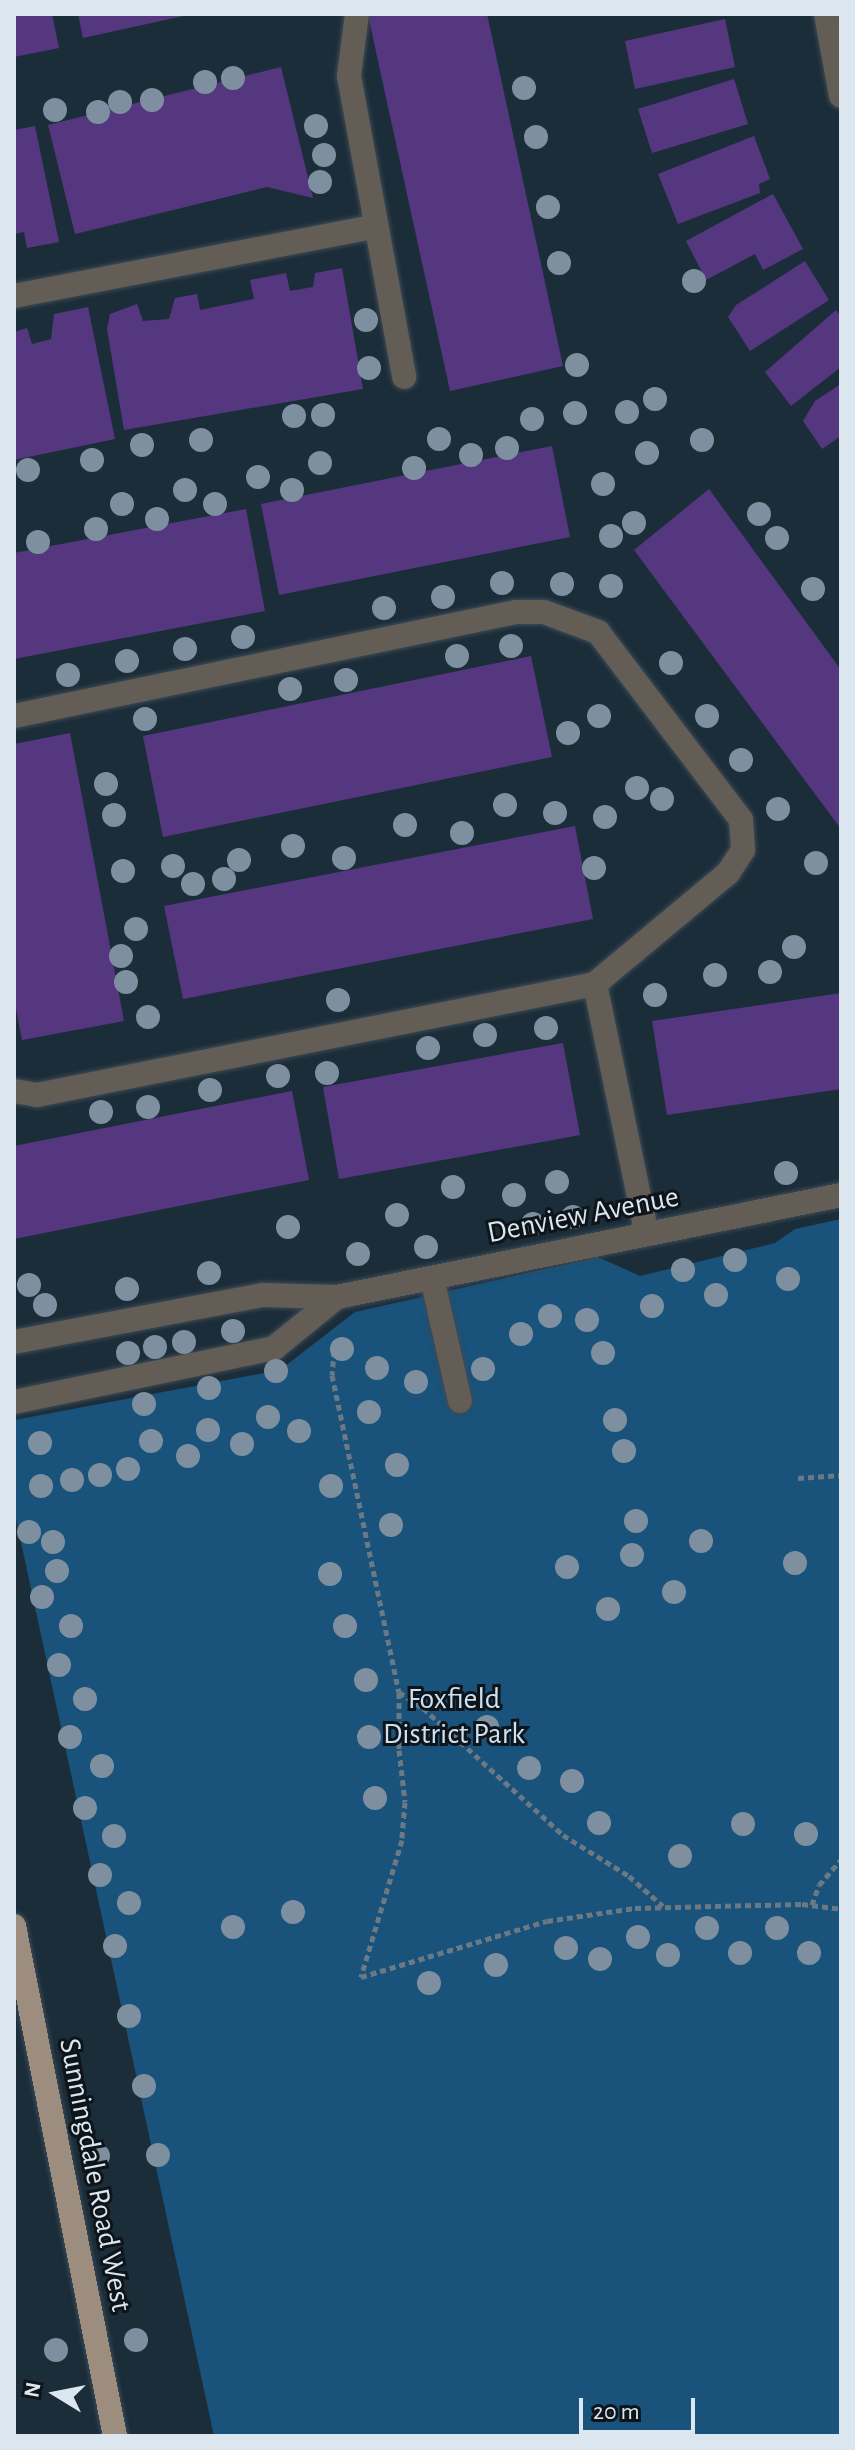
<!DOCTYPE html>
<style>
body{margin:0}
#map{position:relative;width:855px;height:2450px;overflow:hidden;background:#1c2d3a;font-family:"Alegreya Sans",sans-serif}
div>[style]{position:absolute}
.green>*{inset:0;background:#19527a}
.building>*{inset:0;background:#553780}
.path>*{height:5px;margin-top:-2.5px;transform-origin:0;background:repeating-linear-gradient(90deg,#6a7984 0 6px,transparent 0 10px)}
.roads{filter:drop-shadow(0 0 2px #3b4b57) drop-shadow(0 0 2px #3b4b57)}
.minor>*{height:24px;margin:-12px;padding:0 12px;transform-origin:12px;border-radius:12px;background:#645d56}
.major>*{height:24px;margin:-12px;padding:0 12px;transform-origin:12px;border-radius:12px;background:#9d8d7f}
.trees>*{width:24px;height:24px;margin:-12px;border-radius:50%;background:#7e909f}
span{translate:-50% -50%;white-space:nowrap;text-align:center;line-height:1.15;-webkit-text-stroke:6px #0d141a;paint-order:stroke}
.street-label{font-size:30px;color:#dbe6ee}
.park-label{font-size:30px;color:#cee1f1}
.frame{position:absolute;inset:0;border:16px solid #dbe6ee;pointer-events:none}
.north{position:absolute;left:16px;top:2354px;width:80px;height:80px;-webkit-text-stroke:6px #0d141a;paint-order:stroke;rotate:280deg;font-size:22px;font-weight:700;line-height:32px;text-align:center;color:#dbe6ee}
.north::after{content:'';display:block;margin:auto;width:28px;height:36px;background:#dbe6ee;clip-path:polygon(50% 0,100% 100%,50% 72%,0 100%)}
.scale{position:absolute;left:579px;top:2398px;width:116px;height:36px;box-sizing:border-box;border:4px solid #dbe6ee;border-top:0;padding-left:10px;font-size:24px;line-height:28px;white-space:nowrap;color:#dbe6ee;-webkit-text-stroke:6px #0d141a;paint-order:stroke}
</style>
<div id="map">
<div class="green">
<div style="clip-path:polygon(841px 1219px,841px 2436px,214px 2436px,14px 1510px,14px 1420px,280px 1370px,355px 1312px,598px 1257px,640px 1276px,775px 1243px,795px 1229px)"></div>
</div>
<div class="building">
<div style="clip-path:polygon(14px 14px,52px 14px,59px 48px,14px 57px)"></div>
<div style="clip-path:polygon(78px 14px,188px 14px,188px 15px,83px 38px)"></div>
<div style="clip-path:polygon(375px 14px,487px 14px,563px 366px,450px 391px,368px 15px)"></div>
<div style="clip-path:polygon(725px 19px,735px 67px,635px 89px,625px 41px)"></div>
<div style="clip-path:polygon(281px 67px,313px 198px,267px 187px,75px 234px,48px 125px)"></div>
<div style="clip-path:polygon(734px 79px,748px 124px,652px 153px,638px 109px)"></div>
<div style="clip-path:polygon(35px 126px,59px 242px,27px 248px,24px 232px,14px 234px,14px 130px)"></div>
<div style="clip-path:polygon(754px 136px,770px 179px,759px 184px,760px 193px,678px 224px,658px 174px)"></div>
<div style="clip-path:polygon(773px 194px,803px 249px,763px 270px,755px 254px,706px 280px,686px 241px)"></div>
<div style="clip-path:polygon(805px 261px,829px 300px,750px 351px,728px 317px,736px 305px)"></div>
<div style="clip-path:polygon(342px 268px,363px 389px,124px 430px,107px 329px,110px 314px,137px 304px,143px 321px,169px 319px,175px 298px,197px 294px,200px 310px,254px 299px,250px 280px,286px 273px,290px 291px,313px 287px,315px 273px)"></div>
<div style="clip-path:polygon(88px 307px,115px 439px,14px 460px,14px 332px,27px 328px,32px 344px,51px 339px,54px 314px)"></div>
<div style="clip-path:polygon(836px 310px,841px 317px,841px 367px,791px 406px,765px 372px)"></div>
<div style="clip-path:polygon(841px 384px,841px 436px,822px 449px,803px 421px,815px 401px)"></div>
<div style="clip-path:polygon(552px 446px,570px 537px,279px 595px,261px 504px)"></div>
<div style="clip-path:polygon(709px 489px,841px 670px,841px 829px,634px 550px)"></div>
<div style="clip-path:polygon(246px 509px,265px 611px,14px 659px,14px 553px)"></div>
<div style="clip-path:polygon(531px 656px,552px 757px,163px 837px,143px 736px)"></div>
<div style="clip-path:polygon(70px 733px,124px 1021px,22px 1040px,14px 998px,14px 744px)"></div>
<div style="clip-path:polygon(575px 826px,593px 919px,183px 999px,164px 906px)"></div>
<div style="clip-path:polygon(841px 993px,841px 1089px,667px 1115px,652px 1021px)"></div>
<div style="clip-path:polygon(563px 1043px,580px 1135px,339px 1179px,323px 1087px)"></div>
<div style="clip-path:polygon(292px 1091px,309px 1180px,14px 1239px,14px 1146px)"></div>
</div>
<div class="path">
<div style="left:335px;top:1341px;width:34px;rotate:95deg"></div>
<div style="left:332px;top:1375px;width:324px;rotate:78.1deg"></div>
<div style="left:399px;top:1692px;width:58px;rotate:90deg"></div>
<div style="left:399px;top:1750px;width:52px;rotate:83.4deg"></div>
<div style="left:405px;top:1802px;width:38px;rotate:95deg"></div>
<div style="left:402px;top:1840px;width:143px;rotate:106.7deg"></div>
<div style="left:361px;top:1977px;width:194px;rotate:-16.8deg"></div>
<div style="left:547px;top:1921px;width:89px;rotate:-8.4deg"></div>
<div style="left:635px;top:1908px;width:167px;rotate:-1.4deg"></div>
<div style="left:802px;top:1904px;width:39px;rotate:7deg"></div>
<div style="left:798px;top:1478px;width:43px;rotate:-4deg"></div>
<div style="left:399px;top:1692px;width:29px;rotate:34deg"></div>
<div style="left:423px;top:1708px;width:189px;rotate:42.2deg"></div>
<div style="left:563px;top:1835px;width:78px;rotate:31.8deg"></div>
<div style="left:629px;top:1876px;width:45px;rotate:41.4deg"></div>
<div style="left:812px;top:1905px;width:21px;rotate:-71deg"></div>
<div style="left:819px;top:1885px;width:33px;rotate:-49deg"></div>
</div>
<div class="roads">
<div class="minor">
<div style="left:357px;top:14px;width:63px;rotate:97.4deg"></div>
<div style="left:349px;top:76px;width:306px;rotate:79.6deg"></div>
<div style="left:826px;top:14px;width:83px;rotate:79.6deg"></div>
<div style="left:14px;top:296px;width:369px;rotate:-10.9deg"></div>
<div style="left:14px;top:716px;width:513px;rotate:-11.7deg"></div>
<div style="left:516px;top:612px;width:28px"></div>
<div style="left:544px;top:612px;width:58px;rotate:20.3deg"></div>
<div style="left:598px;top:632px;width:236px;rotate:52.7deg"></div>
<div style="left:741px;top:820px;width:30px;rotate:86deg"></div>
<div style="left:743px;top:850px;width:27px;rotate:123deg"></div>
<div style="left:728px;top:873px;width:173px;rotate:140.2deg"></div>
<div style="left:595px;top:984px;width:569px;rotate:168.75deg"></div>
<div style="left:37px;top:1095px;width:23px;rotate:-170deg"></div>
<div style="left:595px;top:984px;width:255px;rotate:78.3deg"></div>
<div style="left:432px;top:1278px;width:126px;rotate:77.2deg"></div>
<div style="left:14px;top:1342px;width:253px;rotate:-10.7deg"></div>
<div style="left:263px;top:1295px;width:74px;rotate:1.5deg"></div>
<div style="left:337px;top:1297px;width:514px;rotate:-11.44deg"></div>
<div style="left:14px;top:1402px;width:266px;rotate:-11.7deg"></div>
<div style="left:274px;top:1348px;width:81px;rotate:-39deg"></div>
</div>
<div class="major">
<div style="left:14px;top:1926px;width:520px;rotate:78.8deg"></div>
</div>
</div>
<div class="trees">
<div style="left:233px;top:78px"></div>
<div style="left:205px;top:82px"></div>
<div style="left:524px;top:88px"></div>
<div style="left:152px;top:100px"></div>
<div style="left:120px;top:102px"></div>
<div style="left:55px;top:110px"></div>
<div style="left:98px;top:112px"></div>
<div style="left:316px;top:126px"></div>
<div style="left:536px;top:137px"></div>
<div style="left:324px;top:155px"></div>
<div style="left:320px;top:182px"></div>
<div style="left:548px;top:207px"></div>
<div style="left:559px;top:263px"></div>
<div style="left:694px;top:281px"></div>
<div style="left:366px;top:320px"></div>
<div style="left:577px;top:365px"></div>
<div style="left:369px;top:368px"></div>
<div style="left:655px;top:399px"></div>
<div style="left:627px;top:412px"></div>
<div style="left:575px;top:413px"></div>
<div style="left:323px;top:415px"></div>
<div style="left:294px;top:416px"></div>
<div style="left:532px;top:419px"></div>
<div style="left:439px;top:439px"></div>
<div style="left:201px;top:440px"></div>
<div style="left:702px;top:440px"></div>
<div style="left:142px;top:445px"></div>
<div style="left:507px;top:448px"></div>
<div style="left:647px;top:453px"></div>
<div style="left:471px;top:455px"></div>
<div style="left:92px;top:460px"></div>
<div style="left:320px;top:463px"></div>
<div style="left:414px;top:468px"></div>
<div style="left:28px;top:470px"></div>
<div style="left:258px;top:477px"></div>
<div style="left:603px;top:484px"></div>
<div style="left:185px;top:490px"></div>
<div style="left:292px;top:490px"></div>
<div style="left:122px;top:504px"></div>
<div style="left:215px;top:504px"></div>
<div style="left:759px;top:514px"></div>
<div style="left:157px;top:519px"></div>
<div style="left:634px;top:523px"></div>
<div style="left:96px;top:529px"></div>
<div style="left:611px;top:536px"></div>
<div style="left:777px;top:538px"></div>
<div style="left:38px;top:542px"></div>
<div style="left:502px;top:583px"></div>
<div style="left:562px;top:584px"></div>
<div style="left:611px;top:586px"></div>
<div style="left:813px;top:589px"></div>
<div style="left:443px;top:597px"></div>
<div style="left:384px;top:608px"></div>
<div style="left:243px;top:637px"></div>
<div style="left:511px;top:646px"></div>
<div style="left:185px;top:649px"></div>
<div style="left:457px;top:656px"></div>
<div style="left:127px;top:661px"></div>
<div style="left:671px;top:663px"></div>
<div style="left:68px;top:675px"></div>
<div style="left:346px;top:680px"></div>
<div style="left:290px;top:689px"></div>
<div style="left:599px;top:716px"></div>
<div style="left:707px;top:716px"></div>
<div style="left:145px;top:719px"></div>
<div style="left:568px;top:733px"></div>
<div style="left:741px;top:760px"></div>
<div style="left:106px;top:784px"></div>
<div style="left:637px;top:788px"></div>
<div style="left:662px;top:799px"></div>
<div style="left:505px;top:805px"></div>
<div style="left:778px;top:809px"></div>
<div style="left:555px;top:813px"></div>
<div style="left:114px;top:815px"></div>
<div style="left:605px;top:817px"></div>
<div style="left:405px;top:825px"></div>
<div style="left:462px;top:833px"></div>
<div style="left:293px;top:846px"></div>
<div style="left:344px;top:858px"></div>
<div style="left:239px;top:860px"></div>
<div style="left:816px;top:863px"></div>
<div style="left:173px;top:866px"></div>
<div style="left:594px;top:868px"></div>
<div style="left:123px;top:871px"></div>
<div style="left:224px;top:879px"></div>
<div style="left:193px;top:884px"></div>
<div style="left:136px;top:929px"></div>
<div style="left:794px;top:947px"></div>
<div style="left:121px;top:956px"></div>
<div style="left:770px;top:972px"></div>
<div style="left:715px;top:975px"></div>
<div style="left:126px;top:982px"></div>
<div style="left:655px;top:995px"></div>
<div style="left:338px;top:1000px"></div>
<div style="left:148px;top:1017px"></div>
<div style="left:546px;top:1028px"></div>
<div style="left:485px;top:1035px"></div>
<div style="left:428px;top:1048px"></div>
<div style="left:327px;top:1073px"></div>
<div style="left:278px;top:1076px"></div>
<div style="left:210px;top:1090px"></div>
<div style="left:148px;top:1107px"></div>
<div style="left:101px;top:1112px"></div>
<div style="left:786px;top:1173px"></div>
<div style="left:557px;top:1182px"></div>
<div style="left:453px;top:1187px"></div>
<div style="left:514px;top:1195px"></div>
<div style="left:397px;top:1215px"></div>
<div style="left:573px;top:1217px"></div>
<div style="left:533px;top:1224px"></div>
<div style="left:288px;top:1227px"></div>
<div style="left:426px;top:1247px"></div>
<div style="left:358px;top:1254px"></div>
<div style="left:735px;top:1260px"></div>
<div style="left:683px;top:1270px"></div>
<div style="left:209px;top:1273px"></div>
<div style="left:788px;top:1279px"></div>
<div style="left:29px;top:1285px"></div>
<div style="left:127px;top:1289px"></div>
<div style="left:716px;top:1295px"></div>
<div style="left:45px;top:1305px"></div>
<div style="left:652px;top:1306px"></div>
<div style="left:550px;top:1316px"></div>
<div style="left:587px;top:1320px"></div>
<div style="left:233px;top:1331px"></div>
<div style="left:521px;top:1334px"></div>
<div style="left:184px;top:1342px"></div>
<div style="left:155px;top:1347px"></div>
<div style="left:342px;top:1349px"></div>
<div style="left:128px;top:1353px"></div>
<div style="left:603px;top:1353px"></div>
<div style="left:377px;top:1368px"></div>
<div style="left:483px;top:1369px"></div>
<div style="left:276px;top:1371px"></div>
<div style="left:416px;top:1382px"></div>
<div style="left:209px;top:1388px"></div>
<div style="left:144px;top:1404px"></div>
<div style="left:369px;top:1412px"></div>
<div style="left:268px;top:1417px"></div>
<div style="left:615px;top:1420px"></div>
<div style="left:208px;top:1430px"></div>
<div style="left:299px;top:1431px"></div>
<div style="left:151px;top:1441px"></div>
<div style="left:40px;top:1443px"></div>
<div style="left:242px;top:1444px"></div>
<div style="left:624px;top:1451px"></div>
<div style="left:188px;top:1456px"></div>
<div style="left:397px;top:1465px"></div>
<div style="left:128px;top:1469px"></div>
<div style="left:100px;top:1475px"></div>
<div style="left:72px;top:1480px"></div>
<div style="left:41px;top:1486px"></div>
<div style="left:331px;top:1486px"></div>
<div style="left:636px;top:1521px"></div>
<div style="left:391px;top:1525px"></div>
<div style="left:29px;top:1532px"></div>
<div style="left:701px;top:1541px"></div>
<div style="left:53px;top:1542px"></div>
<div style="left:632px;top:1555px"></div>
<div style="left:795px;top:1563px"></div>
<div style="left:567px;top:1567px"></div>
<div style="left:57px;top:1571px"></div>
<div style="left:330px;top:1574px"></div>
<div style="left:674px;top:1592px"></div>
<div style="left:42px;top:1597px"></div>
<div style="left:608px;top:1609px"></div>
<div style="left:71px;top:1626px"></div>
<div style="left:345px;top:1626px"></div>
<div style="left:59px;top:1665px"></div>
<div style="left:366px;top:1680px"></div>
<div style="left:85px;top:1699px"></div>
<div style="left:487px;top:1727px"></div>
<div style="left:70px;top:1737px"></div>
<div style="left:369px;top:1737px"></div>
<div style="left:102px;top:1766px"></div>
<div style="left:529px;top:1768px"></div>
<div style="left:572px;top:1781px"></div>
<div style="left:375px;top:1798px"></div>
<div style="left:85px;top:1808px"></div>
<div style="left:599px;top:1823px"></div>
<div style="left:743px;top:1824px"></div>
<div style="left:806px;top:1834px"></div>
<div style="left:114px;top:1836px"></div>
<div style="left:680px;top:1856px"></div>
<div style="left:100px;top:1875px"></div>
<div style="left:129px;top:1903px"></div>
<div style="left:293px;top:1912px"></div>
<div style="left:233px;top:1927px"></div>
<div style="left:707px;top:1928px"></div>
<div style="left:777px;top:1928px"></div>
<div style="left:638px;top:1937px"></div>
<div style="left:115px;top:1946px"></div>
<div style="left:566px;top:1948px"></div>
<div style="left:740px;top:1953px"></div>
<div style="left:809px;top:1953px"></div>
<div style="left:668px;top:1955px"></div>
<div style="left:600px;top:1959px"></div>
<div style="left:496px;top:1965px"></div>
<div style="left:429px;top:1983px"></div>
<div style="left:129px;top:2016px"></div>
<div style="left:144px;top:2086px"></div>
<div style="left:158px;top:2155px"></div>
<div style="left:98px;top:2156px"></div>
<div style="left:136px;top:2340px"></div>
<div style="left:56px;top:2350px"></div>
</div>
<div class="street-label">
<span style="left:583px;top:1215px;rotate:-11deg">Denview Avenue</span>
<span style="left:95px;top:2175px;rotate:79deg">Sunningdale Road West</span>
</div>
<div class="park-label">
<span style="left:454px;top:1716px">Foxfield<br>District Park</span>
</div>
<div class="frame"></div>
<div class="north">N</div>
<div class="scale">20 m</div>
</div>
